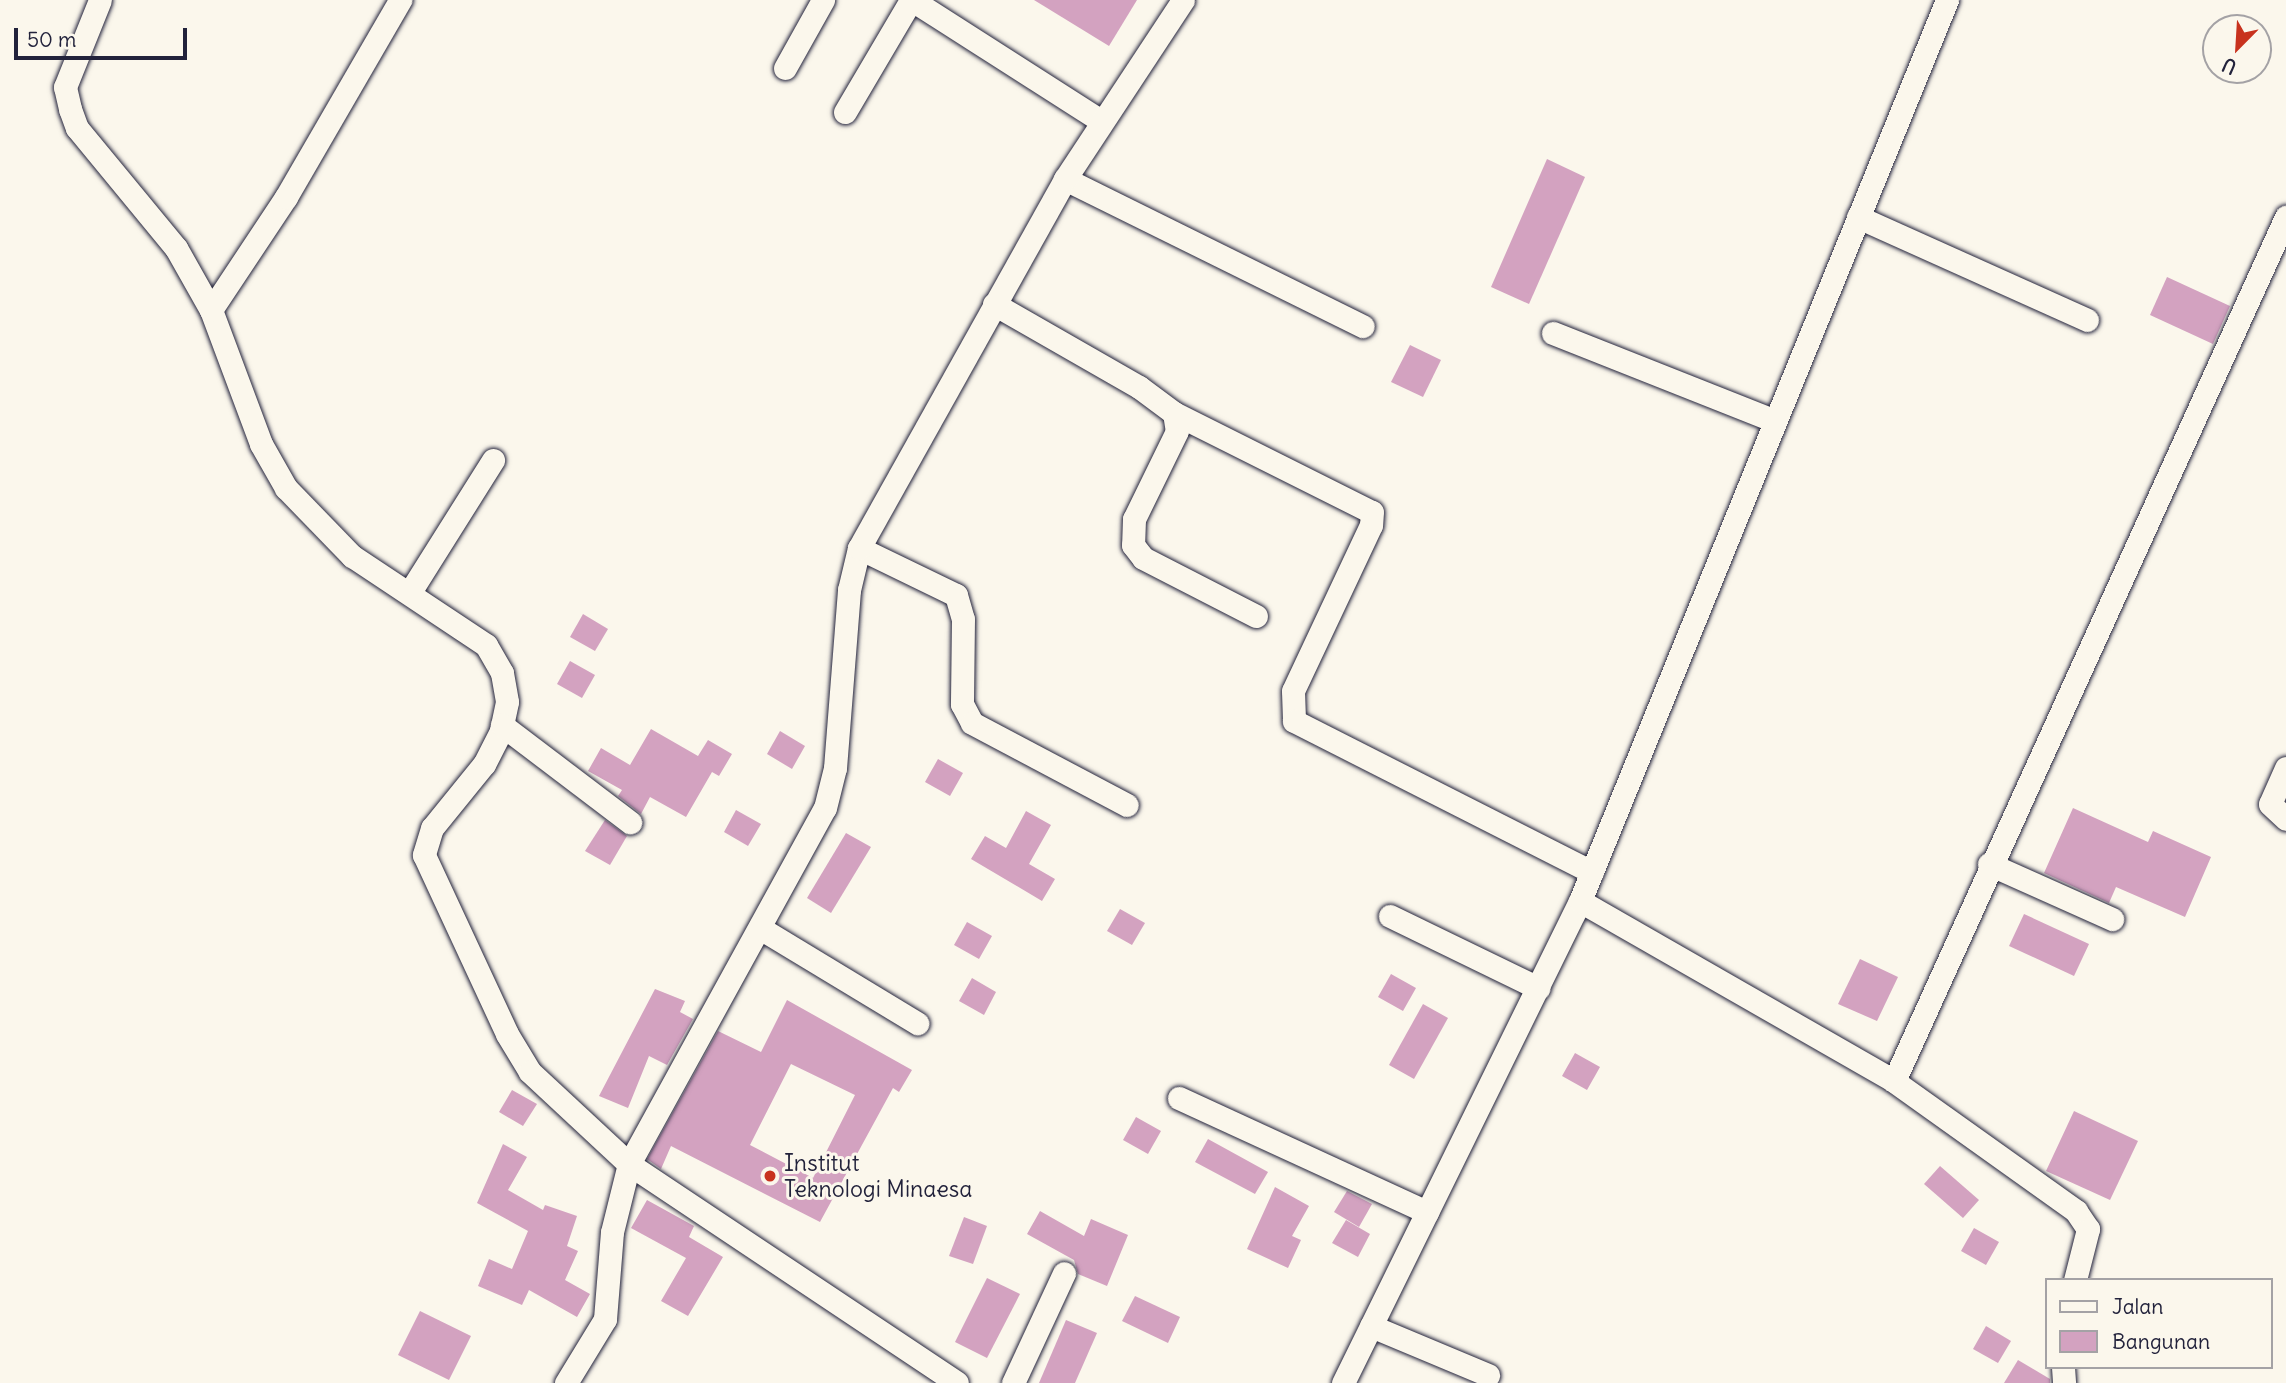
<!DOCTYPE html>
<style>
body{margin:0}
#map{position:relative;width:2286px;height:1383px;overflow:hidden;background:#fbf7ec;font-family:Delius,sans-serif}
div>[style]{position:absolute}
.building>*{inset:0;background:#d3a2c0}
.roads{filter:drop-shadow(0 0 2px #22223b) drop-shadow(0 0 2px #22223b)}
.minor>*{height:23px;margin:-11.5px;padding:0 11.5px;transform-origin:11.5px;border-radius:11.5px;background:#fbf7ec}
.dots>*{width:19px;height:19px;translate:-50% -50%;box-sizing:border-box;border:4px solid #fbf7ec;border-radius:50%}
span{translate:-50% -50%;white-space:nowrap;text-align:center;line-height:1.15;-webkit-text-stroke:6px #fbf7ec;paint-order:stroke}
.poi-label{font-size:23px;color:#22223b}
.left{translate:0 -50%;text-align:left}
.legend{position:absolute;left:2045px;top:1278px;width:228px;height:91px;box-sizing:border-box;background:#fbf7ec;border:2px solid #a4a2a5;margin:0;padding:9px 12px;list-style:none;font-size:21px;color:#22223b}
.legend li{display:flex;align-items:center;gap:14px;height:35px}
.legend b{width:35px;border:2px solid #a4a2a5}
.north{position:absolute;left:2202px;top:14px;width:70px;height:70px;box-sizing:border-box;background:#fbf7ec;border:2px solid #a4a2a5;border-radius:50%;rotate:204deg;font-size:19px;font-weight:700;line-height:28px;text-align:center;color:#22223b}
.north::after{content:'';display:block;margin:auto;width:24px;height:32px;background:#c8321e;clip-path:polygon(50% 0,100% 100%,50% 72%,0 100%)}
.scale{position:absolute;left:14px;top:28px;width:173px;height:32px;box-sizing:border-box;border:4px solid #22223b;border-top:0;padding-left:9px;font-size:21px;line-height:24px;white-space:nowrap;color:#22223b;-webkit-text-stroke:5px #fbf7ec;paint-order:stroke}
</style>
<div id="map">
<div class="building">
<div style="clip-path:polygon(1034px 0,1137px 0,1109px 46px)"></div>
<div style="clip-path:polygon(1547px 159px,1585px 177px,1529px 304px,1491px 287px)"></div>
<div style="clip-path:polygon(2167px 277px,2230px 306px,2213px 344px,2150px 315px)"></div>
<div style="clip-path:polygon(1410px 345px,1441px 360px,1423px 397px,1391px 382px)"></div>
<div style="clip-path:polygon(583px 614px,608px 629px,595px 651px,570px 637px)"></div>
<div style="clip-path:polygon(570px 661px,595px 675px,582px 698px,557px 684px)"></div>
<div style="clip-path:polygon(651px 729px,698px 756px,708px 740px,732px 754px,719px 776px,712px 772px,686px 817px,650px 797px,641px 814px,618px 796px,622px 790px,588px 771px,601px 748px,630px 765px)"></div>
<div style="clip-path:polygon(780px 731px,805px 746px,792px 769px,767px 754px)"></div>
<div style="clip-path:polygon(938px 759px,963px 773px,950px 796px,925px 782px)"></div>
<div style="clip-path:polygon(2073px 808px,2148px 842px,2153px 831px,2211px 857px,2185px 917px,2116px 887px,2109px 903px,2044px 873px)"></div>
<div style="clip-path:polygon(736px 810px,761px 824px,748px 846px,724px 832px)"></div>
<div style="clip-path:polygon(1026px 811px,1051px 825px,1029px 864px,1055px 879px,1042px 901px,971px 859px,985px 836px,1006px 848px)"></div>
<div style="clip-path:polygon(605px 820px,627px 836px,610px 865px,585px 851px)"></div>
<div style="clip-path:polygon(846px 833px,871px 847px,831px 913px,807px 898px)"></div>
<div style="clip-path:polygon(1120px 909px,1145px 923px,1132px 945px,1107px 931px)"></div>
<div style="clip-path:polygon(2024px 914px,2089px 944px,2074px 976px,2009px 946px)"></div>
<div style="clip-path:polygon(967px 922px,992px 936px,979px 959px,954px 945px)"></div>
<div style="clip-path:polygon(1860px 959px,1898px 977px,1877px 1021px,1838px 1004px)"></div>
<div style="clip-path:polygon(1391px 974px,1416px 988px,1403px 1011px,1378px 997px)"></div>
<div style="clip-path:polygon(972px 978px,996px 992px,984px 1015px,959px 1001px)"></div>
<div style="clip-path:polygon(655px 989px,685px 1001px,680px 1012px,693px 1019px,667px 1065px,649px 1056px,628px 1108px,599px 1096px)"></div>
<div style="clip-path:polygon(evenodd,787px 1000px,912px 1070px,899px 1092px,893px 1088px,820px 1222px,671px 1146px,661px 1169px,647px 1159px,718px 1031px,761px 1052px,787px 1000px,791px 1064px,855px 1095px,813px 1178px,750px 1145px,791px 1064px)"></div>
<div style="clip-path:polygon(1423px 1004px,1448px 1018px,1414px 1079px,1389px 1065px)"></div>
<div style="clip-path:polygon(1575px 1053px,1600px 1067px,1587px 1090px,1562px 1076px)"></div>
<div style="clip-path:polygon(512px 1090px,537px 1104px,523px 1126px,499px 1112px)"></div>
<div style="clip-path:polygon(2074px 1111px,2138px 1141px,2110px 1200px,2046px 1171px)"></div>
<div style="clip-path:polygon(1136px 1117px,1161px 1131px,1148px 1154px,1123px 1140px)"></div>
<div style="clip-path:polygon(1208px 1139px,1268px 1172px,1255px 1194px,1195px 1162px)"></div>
<div style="clip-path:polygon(503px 1144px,527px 1157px,508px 1190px,543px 1210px,545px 1205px,577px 1216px,567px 1246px,578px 1251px,565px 1280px,590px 1294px,577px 1317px,529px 1290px,522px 1305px,478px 1286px,489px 1259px,512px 1269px,528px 1231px,477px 1203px)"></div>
<div style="clip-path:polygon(1940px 1166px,1979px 1200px,1963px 1218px,1924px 1184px)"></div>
<div style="clip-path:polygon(1275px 1187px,1309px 1206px,1292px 1236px,1301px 1240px,1288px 1268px,1247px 1249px)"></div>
<div style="clip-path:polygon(1347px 1191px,1372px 1204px,1359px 1227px,1334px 1212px)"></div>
<div style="clip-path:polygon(647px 1200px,694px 1226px,689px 1237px,723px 1257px,688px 1316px,661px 1301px,686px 1258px,631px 1228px)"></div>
<div style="clip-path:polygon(1040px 1211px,1084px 1236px,1091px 1219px,1128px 1235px,1107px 1286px,1078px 1274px,1074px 1260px,1027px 1234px)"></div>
<div style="clip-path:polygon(964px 1217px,987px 1226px,973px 1264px,949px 1256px)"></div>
<div style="clip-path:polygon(1346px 1220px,1370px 1234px,1358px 1257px,1332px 1243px)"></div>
<div style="clip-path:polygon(1974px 1228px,1999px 1242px,1986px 1265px,1961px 1251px)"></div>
<div style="clip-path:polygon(987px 1278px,1020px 1294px,987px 1358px,955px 1342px)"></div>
<div style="clip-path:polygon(1135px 1296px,1180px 1317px,1168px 1343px,1122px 1321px)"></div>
<div style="clip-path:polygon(420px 1311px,471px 1336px,449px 1380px,398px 1355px)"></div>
<div style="clip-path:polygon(1066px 1320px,1097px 1333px,1075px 1383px,1039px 1383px)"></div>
<div style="clip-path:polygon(1986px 1326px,2011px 1341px,1998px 1363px,1973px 1349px)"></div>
<div style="clip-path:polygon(2018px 1360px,2050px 1379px,2050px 1383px,2004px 1383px)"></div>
</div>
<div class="roads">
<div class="minor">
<div style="left:100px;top:0;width:94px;rotate:111.9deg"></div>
<div style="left:65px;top:87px;width:23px;rotate:77deg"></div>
<div style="left:70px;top:109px;width:20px;rotate:70deg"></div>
<div style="left:77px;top:128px;width:156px;rotate:50.5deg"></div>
<div style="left:176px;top:248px;width:71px;rotate:60.6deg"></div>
<div style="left:211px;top:310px;width:143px;rotate:69.5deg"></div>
<div style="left:261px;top:444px;width:51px;rotate:60.4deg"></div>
<div style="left:286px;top:488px;width:95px;rotate:45.9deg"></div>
<div style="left:352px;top:556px;width:161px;rotate:33.6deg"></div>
<div style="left:486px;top:645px;width:32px;rotate:60deg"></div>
<div style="left:502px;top:673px;width:29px;rotate:80deg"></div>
<div style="left:507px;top:702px;width:30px;rotate:102deg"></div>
<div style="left:501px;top:731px;width:37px;rotate:117deg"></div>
<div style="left:484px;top:764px;width:82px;rotate:129.1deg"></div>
<div style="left:432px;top:828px;width:28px;rotate:107deg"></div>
<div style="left:424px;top:855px;width:197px;rotate:65.1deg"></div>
<div style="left:507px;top:1034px;width:44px;rotate:58.8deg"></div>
<div style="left:530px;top:1072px;width:135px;rotate:42.9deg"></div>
<div style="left:629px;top:1164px;width:394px;rotate:33.7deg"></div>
<div style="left:912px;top:0;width:224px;rotate:32.6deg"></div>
<div style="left:785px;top:68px;width:78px;rotate:-60.8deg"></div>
<div style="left:845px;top:112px;width:130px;rotate:-59.5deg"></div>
<div style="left:1065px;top:179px;width:332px;rotate:26.3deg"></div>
<div style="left:1858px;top:217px;width:251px;rotate:24.2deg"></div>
<div style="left:994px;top:304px;width:167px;rotate:29.8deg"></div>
<div style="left:1139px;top:387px;width:44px;rotate:36.6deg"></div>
<div style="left:1174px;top:413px;width:18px;rotate:81deg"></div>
<div style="left:1177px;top:431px;width:98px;rotate:116deg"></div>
<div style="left:1134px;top:519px;width:26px;rotate:92deg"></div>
<div style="left:1133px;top:545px;width:16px;rotate:52deg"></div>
<div style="left:1143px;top:558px;width:127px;rotate:27.2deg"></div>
<div style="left:211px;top:310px;width:136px;rotate:-56.4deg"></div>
<div style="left:286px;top:197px;width:228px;rotate:-59.9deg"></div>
<div style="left:1553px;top:333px;width:239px;rotate:21.6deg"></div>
<div style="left:1174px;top:413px;width:221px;rotate:26.6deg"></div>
<div style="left:1372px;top:512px;width:13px;rotate:94deg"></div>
<div style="left:1371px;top:525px;width:183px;rotate:115.2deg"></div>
<div style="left:1293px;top:691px;width:30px;rotate:88deg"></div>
<div style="left:1294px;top:721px;width:334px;rotate:26.9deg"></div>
<div style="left:859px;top:548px;width:108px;rotate:25.9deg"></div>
<div style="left:956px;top:595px;width:25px;rotate:74deg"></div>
<div style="left:963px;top:619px;width:85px;rotate:90.7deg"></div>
<div style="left:962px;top:704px;width:21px;rotate:62deg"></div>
<div style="left:972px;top:723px;width:175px;rotate:27.9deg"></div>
<div style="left:410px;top:592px;width:156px;rotate:-57.8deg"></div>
<div style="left:502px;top:725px;width:161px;rotate:37.2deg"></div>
<div style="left:2286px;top:768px;width:39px;rotate:114deg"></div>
<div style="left:2270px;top:804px;width:22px;rotate:43deg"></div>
<div style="left:1989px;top:864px;width:135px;rotate:24.1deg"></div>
<div style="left:1580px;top:901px;width:362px;rotate:29.8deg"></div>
<div style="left:1390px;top:916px;width:165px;rotate:25.9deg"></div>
<div style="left:760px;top:928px;width:184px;rotate:31.2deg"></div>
<div style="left:1179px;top:1098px;width:273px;rotate:24.7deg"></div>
<div style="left:2075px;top:1280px;width:53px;rotate:-75.7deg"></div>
<div style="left:2088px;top:1229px;width:22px;rotate:-124deg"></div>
<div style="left:2076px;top:1211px;width:224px;rotate:-144.5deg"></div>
<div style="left:1894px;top:1081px;width:949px;rotate:-65.6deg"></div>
<div style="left:1371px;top:1326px;width:127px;rotate:22.7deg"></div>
<div style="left:2063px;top:1367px;width:16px;rotate:86deg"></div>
<div style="left:566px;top:1383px;width:75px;rotate:-58.6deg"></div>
<div style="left:605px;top:1319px;width:87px;rotate:-85.4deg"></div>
<div style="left:612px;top:1232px;width:70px;rotate:-76deg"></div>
<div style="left:629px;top:1164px;width:406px;rotate:-61.2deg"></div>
<div style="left:825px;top:808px;width:41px;rotate:-76deg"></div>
<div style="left:835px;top:768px;width:179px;rotate:-85.5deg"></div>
<div style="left:849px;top:590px;width:43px;rotate:-76.6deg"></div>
<div style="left:859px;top:548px;width:423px;rotate:-60.8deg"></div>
<div style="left:1065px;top:179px;width:214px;rotate:-56.6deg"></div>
<div style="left:1013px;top:1383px;width:121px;rotate:-65.1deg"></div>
<div style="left:1343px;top:1383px;width:537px;rotate:-63.82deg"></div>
<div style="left:1580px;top:901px;width:973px;rotate:-67.84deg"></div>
</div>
</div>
<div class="dots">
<div style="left:770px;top:1176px;background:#c8321e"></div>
</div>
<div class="poi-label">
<span class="left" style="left:784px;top:1176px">Institut<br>Teknologi Minaesa</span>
</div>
<ul class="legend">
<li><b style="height:9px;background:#fbf7ec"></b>Jalan</li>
<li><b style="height:19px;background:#d3a2c0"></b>Bangunan</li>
</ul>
<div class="north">U</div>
<div class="scale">50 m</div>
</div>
